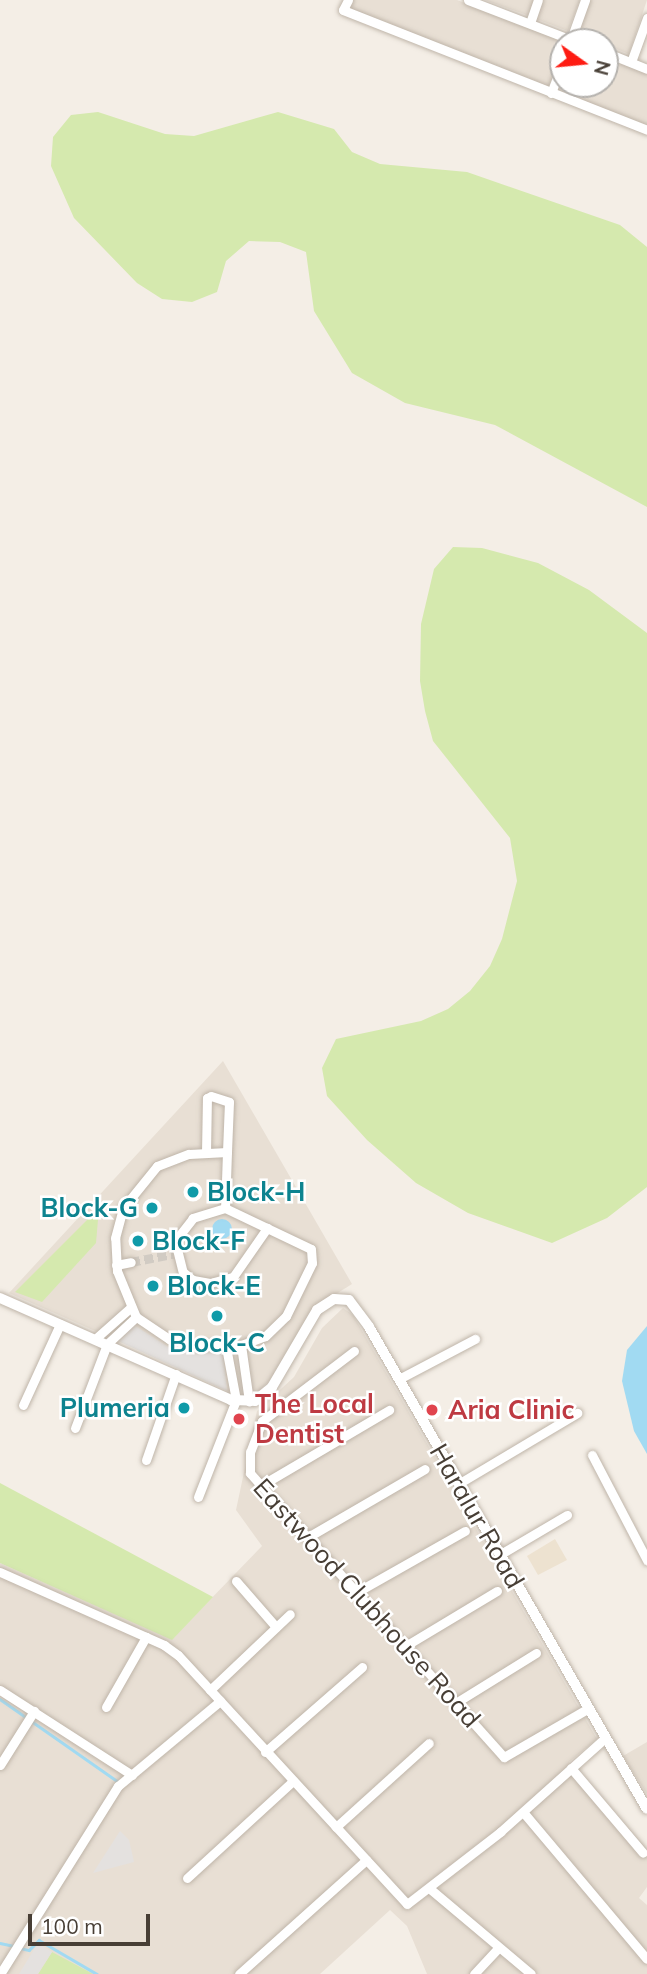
<!DOCTYPE html>
<style>
body{margin:0}
#map{position:relative;width:647px;height:1974px;overflow:hidden;background:#f4eee6;font-family:Mulish,sans-serif}
div>[style]{position:absolute}
.residential>*{inset:0;background:#e8dfd4}
.education>*{inset:0;background:#ede2d0}
.green>*{inset:0;background:#d5e9ae}
.parking>*{inset:0;background:#e4e1df}
.water>*{inset:0;background:#a1daf2}
.round{border-radius:50%}
.stream>*{height:2.5px;margin:-1.25px;padding:0 1.25px;transform-origin:1.25px;border-radius:1.25px;background:#a1daf2}
.minor-tunnel>*{height:9px;margin-top:-4.5px;transform-origin:0;background:repeating-linear-gradient(90deg,#d1cbc3 0 9px,transparent 0 13.5px)}
.roads{filter:drop-shadow(0 0 2px #bfb5a9) drop-shadow(0 0 2px #bfb5a9)}
.minor>*{height:9px;margin:-4.5px;padding:0 4.5px;transform-origin:4.5px;border-radius:4.5px;background:#fff}
.tertiary>*{height:10px;margin:-5px;padding:0 5px;transform-origin:5px;border-radius:5px;background:#fff}
.dots>*{width:19px;height:19px;translate:-50% -50%;box-sizing:border-box;border:4px solid #fff;border-radius:50%}
span{translate:-50% -50%;white-space:nowrap;text-align:center;line-height:1.15;-webkit-text-stroke:5px #fff;paint-order:stroke}
.culture-label{font-size:26px;color:#0d838f;font-weight:700}
.left{translate:0 -50%;text-align:left}
.right{translate:-100% -50%;text-align:right}
.health-label{font-size:26px;color:#be3a42;font-weight:700}
.street-label{font-size:26px;color:#473e35}
.north{position:absolute;left:549px;top:28px;width:70px;height:70px;box-sizing:border-box;background:#fff;border:2px solid #b5b2ae;border-radius:50%;rotate:105deg;font-size:19px;font-weight:700;line-height:28px;text-align:center;color:#473e35}
.north::after{content:'';display:block;margin:auto;width:24px;height:32px;background:#fe1c13;clip-path:polygon(50% 0,100% 100%,50% 72%,0 100%)}
.scale{position:absolute;left:28px;top:1914px;width:122px;height:32px;box-sizing:border-box;border:4px solid #473e35;border-top:0;padding-left:9px;font-size:21px;line-height:24px;white-space:nowrap;color:#473e35;-webkit-text-stroke:5px #fff;paint-order:stroke}
</style>
<div id="map">
<div class="residential">
<div style="clip-path:polygon(352px 0,457px 0,567px 41px,548px 89px,348px 8px)"></div>
<div style="clip-path:polygon(485px 0,536px 0,530px 16px)"></div>
<div style="clip-path:polygon(541px 0,580px 0,568px 31px,534px 18px)"></div>
<div style="clip-path:polygon(590px 0,647px 0,629px 54px,577px 33px)"></div>
<div style="clip-path:polygon(605px 56px,647px 73px,647px 126px,555px 91px,563px 70px,563px 84px,605px 84px)"></div>
<div style="clip-path:polygon(223px 1061px,352px 1284px,317px 1306px,273px 1377px,256px 1394px,227px 1391px,222px 1353px,168px 1347px,134px 1326px,118px 1341px,9px 1293px)"></div>
<div style="clip-path:polygon(343px 1308px,353px 1315px,597px 1739px,569px 1762px,647px 1849px,647px 1887px,639px 1898px,647px 1905px,647px 1974px,427px 1974px,407px 1926px,390px 1910px,320px 1974px,0 1974px,0 1563px,172px 1639px,262px 1546px,236px 1510px,257px 1411px,294px 1377px,322px 1328px)"></div>
<div style="clip-path:polygon(647px 1742px,647px 1794px,623px 1756px)"></div>
</div>
<div class="education">
<div style="clip-path:polygon(555px 1539px,567px 1560px,538px 1575px,527px 1556px)"></div>
</div>
<div class="green">
<div style="clip-path:polygon(98px 112px,165px 134px,194px 136px,278px 112px,334px 129px,352px 152px,380px 164px,467px 172px,620px 225px,647px 247px,647px 507px,495px 425px,405px 403px,352px 373px,314px 311px,306px 252px,280px 242px,249px 241px,226px 261px,217px 292px,192px 302px,162px 299px,137px 283px,74px 218px,51px 166px,53px 137px,71px 115px)"></div>
<div style="clip-path:polygon(453px 547px,482px 548px,538px 563px,589px 590px,647px 633px,647px 1187px,607px 1218px,552px 1243px,468px 1213px,416px 1183px,367px 1140px,327px 1096px,322px 1068px,336px 1039px,421px 1021px,448px 1009px,470px 991px,490px 966px,502px 939px,517px 881px,510px 838px,433px 741px,425px 711px,420px 681px,421px 624px,434px 569px)"></div>
<div style="clip-path:polygon(99px 1208px,96px 1243px,42px 1302px,15px 1292px)"></div>
<div style="clip-path:polygon(0 1483px,213px 1597px,172px 1640px,0 1563px)"></div>
<div style="clip-path:polygon(52px 1952px,93px 1974px,38px 1974px)"></div>
</div>
<div class="parking">
<div style="clip-path:polygon(134px 1325px,168px 1347px,223px 1353px,227px 1391px,118px 1341px)"></div>
<div style="clip-path:polygon(120px 1831px,129px 1840px,134px 1862px,93px 1873px)"></div>
<div style="clip-path:polygon(38px 1943px,52px 1952px,38px 1974px,19px 1974px)"></div>
</div>
<div class="water">
<div class="round" style="left:212px;top:1219px;width:20px;height:20px"></div>
<div style="clip-path:polygon(647px 1326px,647px 1454px,634px 1431px,622px 1381px,627px 1350px)"></div>
</div>
<div class="stream">
<div style="left:0;top:1699px;width:143px;rotate:35deg"></div>
<div style="left:0;top:1943px;width:14px;rotate:12deg"></div>
<div style="left:20px;top:1948px;width:9px;rotate:13deg"></div>
<div style="left:29px;top:1950px;width:14px;rotate:-45deg"></div>
<div style="left:39px;top:1940px;width:67px;rotate:30.4deg"></div>
</div>
<div class="minor-tunnel">
<div style="left:131px;top:1262px;width:43px;rotate:-10.8deg"></div>
</div>
<div class="roads">
<div class="minor">
<div style="left:348px;top:0;width:11px;rotate:117deg"></div>
<div style="left:343px;top:10px;width:327px;rotate:21.5deg"></div>
<div style="left:468px;top:0;width:117px;rotate:21.1deg"></div>
<div style="left:530px;top:23px;width:24px;rotate:-71deg"></div>
<div style="left:570px;top:42px;width:45px;rotate:-70.3deg"></div>
<div style="left:605px;top:52px;width:45px;rotate:22deg"></div>
<div style="left:631px;top:62px;width:47px;rotate:-70deg"></div>
<div style="left:551px;top:93px;width:34px;rotate:-69deg"></div>
<div style="left:227px;top:1152px;width:56px;rotate:92deg"></div>
<div style="left:225px;top:1208px;width:95px;rotate:25.5deg"></div>
<div style="left:311px;top:1249px;width:14px;rotate:86deg"></div>
<div style="left:312px;top:1263px;width:59px;rotate:116.1deg"></div>
<div style="left:286px;top:1316px;width:29px;rotate:136deg"></div>
<div style="left:265px;top:1336px;width:26px;rotate:159deg"></div>
<div style="left:241px;top:1345px;width:48px;rotate:178.8deg"></div>
<div style="left:193px;top:1346px;width:25px;rotate:-164deg"></div>
<div style="left:169px;top:1339px;width:40px;rotate:-146deg"></div>
<div style="left:136px;top:1317px;width:50px;rotate:-112.4deg"></div>
<div style="left:117px;top:1271px;width:33px;rotate:-93deg"></div>
<div style="left:115px;top:1238px;width:31px;rotate:-75deg"></div>
<div style="left:123px;top:1208px;width:54px;rotate:-51deg"></div>
<div style="left:157px;top:1166px;width:34px;rotate:-21deg"></div>
<div style="left:189px;top:1154px;width:38px;rotate:-3deg"></div>
<div style="left:206px;top:1153px;width:55px;rotate:-89deg"></div>
<div style="left:207px;top:1098px;width:4px;rotate:-27deg"></div>
<div style="left:211px;top:1096px;width:19px;rotate:18deg"></div>
<div style="left:229px;top:1102px;width:50px;rotate:92.3deg"></div>
<div style="left:225px;top:1208px;width:34px;rotate:163deg"></div>
<div style="left:193px;top:1218px;width:29px;rotate:128deg"></div>
<div style="left:175px;top:1241px;width:32px;rotate:76deg"></div>
<div style="left:183px;top:1272px;width:13px;rotate:39deg"></div>
<div style="left:193px;top:1280px;width:17px;rotate:10deg"></div>
<div style="left:210px;top:1283px;width:24px;rotate:-15deg"></div>
<div style="left:233px;top:1277px;width:60px;rotate:-55.2deg"></div>
<div style="left:116px;top:1265px;width:15px;rotate:-11deg"></div>
<div style="left:95px;top:1339px;width:47px;rotate:-41.5deg"></div>
<div style="left:241px;top:1345px;width:57px;rotate:81.9deg"></div>
<div style="left:354px;top:1351px;width:116px;rotate:142.7deg"></div>
<div style="left:262px;top:1421px;width:33px;rotate:111deg"></div>
<div style="left:250px;top:1452px;width:21px;rotate:90deg"></div>
<div style="left:250px;top:1473px;width:381px;rotate:48.2deg"></div>
<div style="left:504px;top:1757px;width:96px;rotate:-30deg"></div>
<div style="left:399px;top:1379px;width:86px;rotate:-27.8deg"></div>
<div style="left:23px;top:1405px;width:89px;rotate:-65.4deg"></div>
<div style="left:75px;top:1428px;width:90px;rotate:-69.1deg"></div>
<div style="left:107px;top:1344px;width:40px;rotate:-43deg"></div>
<div style="left:592px;top:1455px;width:119px;rotate:62.4deg"></div>
<div style="left:146px;top:1460px;width:91px;rotate:-70.8deg"></div>
<div style="left:458px;top:1484px;width:139px;rotate:-30.8deg"></div>
<div style="left:260px;top:1486px;width:150px;rotate:-30.5deg"></div>
<div style="left:198px;top:1497px;width:104px;rotate:-68.6deg"></div>
<div style="left:236px;top:1400px;width:54px;rotate:-100.7deg"></div>
<div style="left:308px;top:1537px;width:135px;rotate:-30.2deg"></div>
<div style="left:499px;top:1555px;width:79px;rotate:-30.5deg"></div>
<div style="left:0;top:1572px;width:180px;rotate:24deg"></div>
<div style="left:164px;top:1645px;width:17px;rotate:36deg"></div>
<div style="left:178px;top:1655px;width:338px;rotate:47.4deg"></div>
<div style="left:407px;top:1904px;width:118px;rotate:-37.7deg"></div>
<div style="left:500px;top:1832px;width:140px;rotate:-41.8deg"></div>
<div style="left:236px;top:1581px;width:61px;rotate:49deg"></div>
<div style="left:357px;top:1592px;width:124px;rotate:-29.5deg"></div>
<div style="left:407px;top:1645px;width:105px;rotate:-31deg"></div>
<div style="left:0;top:1690px;width:157px;rotate:32.8deg"></div>
<div style="left:210px;top:1690px;width:110px;rotate:-43.5deg"></div>
<div style="left:457px;top:1702px;width:93px;rotate:-31.8deg"></div>
<div style="left:106px;top:1707px;width:81px;rotate:-60.3deg"></div>
<div style="left:265px;top:1752px;width:129px;rotate:-41.2deg"></div>
<div style="left:0;top:1765px;width:64px;rotate:-57.8deg"></div>
<div style="left:571px;top:1768px;width:111px;rotate:49.7deg"></div>
<div style="left:523px;top:1812px;width:192px;rotate:49.9deg"></div>
<div style="left:336px;top:1827px;width:125px;rotate:-42.1deg"></div>
<div style="left:187px;top:1878px;width:144px;rotate:-42.5deg"></div>
<div style="left:429px;top:1888px;width:133px;rotate:40.1deg"></div>
<div style="left:0;top:1974px;width:222px;rotate:-57.9deg"></div>
<div style="left:118px;top:1786px;width:133px;rotate:-39.8deg"></div>
<div style="left:239px;top:1974px;width:171px;rotate:-41.9deg"></div>
<div style="left:474px;top:1974px;width:35px;rotate:-47deg"></div>
</div>
<div class="tertiary">
<div style="left:0;top:1298px;width:253px;rotate:23.8deg"></div>
<div style="left:231px;top:1400px;width:24px;rotate:2deg"></div>
<div style="left:255px;top:1401px;width:22px;rotate:-39deg"></div>
<div style="left:272px;top:1387px;width:89px;rotate:-59.7deg"></div>
<div style="left:317px;top:1310px;width:20px;rotate:-33deg"></div>
<div style="left:334px;top:1299px;width:15px;rotate:4deg"></div>
<div style="left:349px;top:1300px;width:34px;rotate:53deg"></div>
<div style="left:369px;top:1327px;width:556px;rotate:60.03deg"></div>
</div>
</div>
<div class="dots">
<div style="left:193px;top:1192px;background:#0f9aa8"></div>
<div style="left:152px;top:1208px;background:#0f9aa8"></div>
<div style="left:138px;top:1241px;background:#0f9aa8"></div>
<div style="left:153px;top:1286px;background:#0f9aa8"></div>
<div style="left:217px;top:1316px;background:#0f9aa8"></div>
<div style="left:184px;top:1408px;background:#0f9aa8"></div>
<div style="left:432px;top:1410px;background:#e0444e"></div>
<div style="left:239px;top:1419px;background:#e0444e"></div>
</div>
<div class="culture-label">
<span class="left" style="left:207px;top:1192px">Block-H</span>
<span class="right" style="left:138px;top:1208px">Block-G</span>
<span class="left" style="left:152px;top:1241px">Block-F</span>
<span class="left" style="left:167px;top:1286px">Block-E</span>
<span style="left:217px;top:1343px">Block-C</span>
<span class="right" style="left:170px;top:1408px">Plumeria</span>
</div>
<div class="health-label">
<span class="left" style="left:255px;top:1419px">The Local<br>Dentist</span>
<span class="left" style="left:448px;top:1410px">Aria Clinic</span>
</div>
<div class="street-label">
<span style="left:477px;top:1516px;rotate:60deg">Haralur Road</span>
<span style="left:367px;top:1603px;rotate:48deg">Eastwood Clubhouse Road</span>
</div>
<div class="north">N</div>
<div class="scale">100 m</div>
</div>
